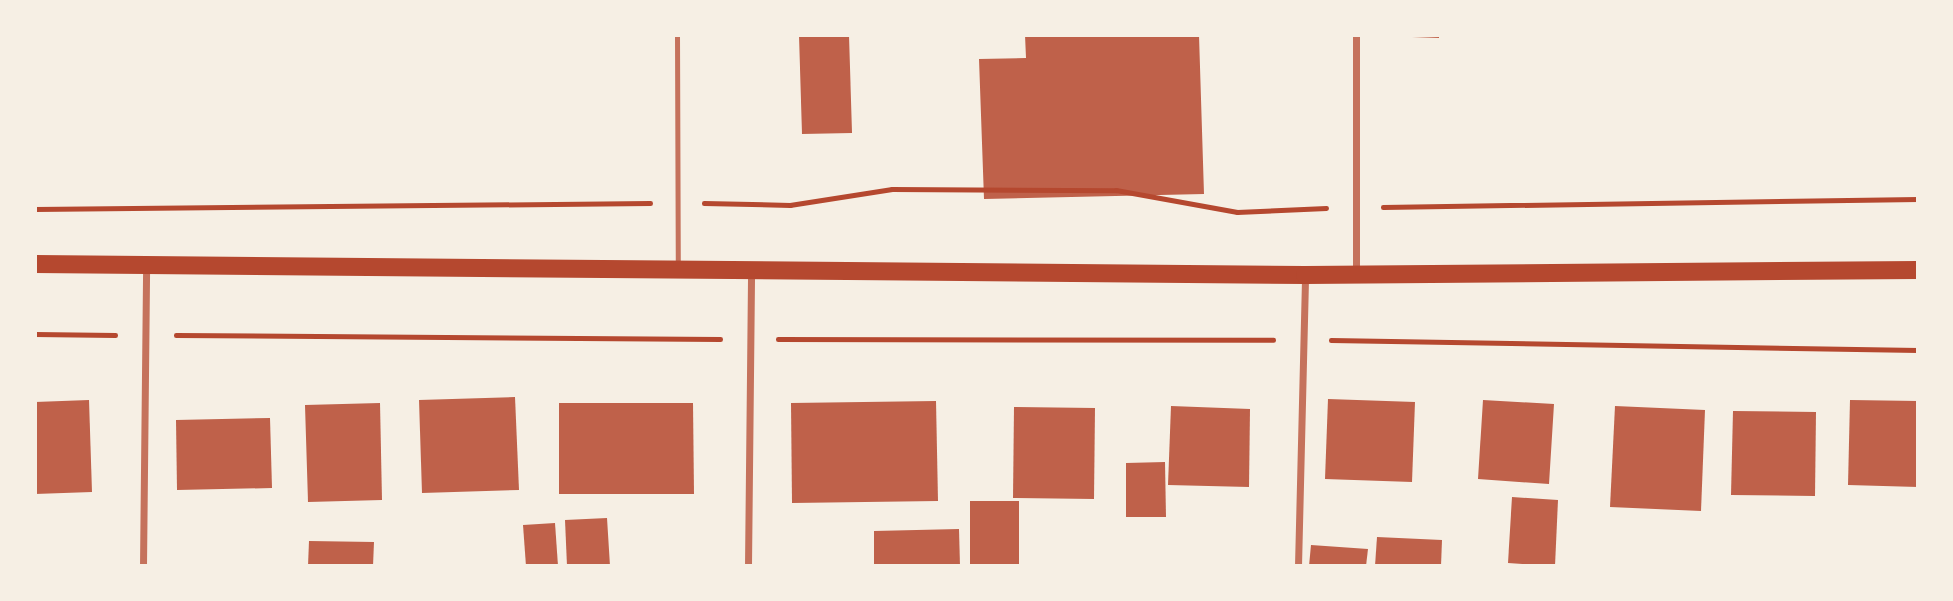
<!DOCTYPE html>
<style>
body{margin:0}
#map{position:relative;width:1953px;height:601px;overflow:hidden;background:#f6efe4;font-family:"PT Sans",sans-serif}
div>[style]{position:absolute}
.building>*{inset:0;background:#bf614a}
.path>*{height:4.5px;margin:-2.25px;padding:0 2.25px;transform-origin:2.25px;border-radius:2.25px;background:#b5482f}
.service>*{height:5px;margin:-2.5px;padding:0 2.5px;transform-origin:2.5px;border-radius:2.5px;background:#c5725c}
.minor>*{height:7px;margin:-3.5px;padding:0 3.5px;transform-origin:3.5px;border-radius:3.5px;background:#c5725c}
.primary>*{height:18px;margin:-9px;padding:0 9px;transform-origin:9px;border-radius:9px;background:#b5482f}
span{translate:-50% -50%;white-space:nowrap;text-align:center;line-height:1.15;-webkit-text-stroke:5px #f6efe4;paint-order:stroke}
.frame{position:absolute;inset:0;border:37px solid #f6efe4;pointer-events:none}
</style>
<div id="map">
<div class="building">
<div style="clip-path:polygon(799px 35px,849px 35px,852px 133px,802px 134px)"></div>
<div style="clip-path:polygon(1025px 35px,1199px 35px,1204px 194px,984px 199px,979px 59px,1026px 58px)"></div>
<div style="clip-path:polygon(1412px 35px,1439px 35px,1439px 38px,1412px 37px)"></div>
<div style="clip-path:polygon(515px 397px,519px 490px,422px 493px,419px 400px)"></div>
<div style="clip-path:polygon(1328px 399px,1415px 402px,1412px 482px,1325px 479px)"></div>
<div style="clip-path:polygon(89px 400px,92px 492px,35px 494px,35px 402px)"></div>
<div style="clip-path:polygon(1483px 400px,1554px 404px,1549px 484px,1478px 479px)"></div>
<div style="clip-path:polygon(1850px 400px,1918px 401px,1918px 487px,1848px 485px)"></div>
<div style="clip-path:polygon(936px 401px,938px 501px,792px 503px,791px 403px)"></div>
<div style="clip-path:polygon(380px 403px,382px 500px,308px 502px,305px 405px)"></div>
<div style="clip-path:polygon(559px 403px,693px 403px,694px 494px,559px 494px)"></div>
<div style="clip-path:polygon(1171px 406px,1250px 409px,1249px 487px,1168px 485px)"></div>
<div style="clip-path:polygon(1615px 406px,1705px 410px,1701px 511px,1610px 507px)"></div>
<div style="clip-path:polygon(1014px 407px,1095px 408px,1094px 499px,1013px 498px)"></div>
<div style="clip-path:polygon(1733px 411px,1816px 412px,1815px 496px,1731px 495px)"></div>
<div style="clip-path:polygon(270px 418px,272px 488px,177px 490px,176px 420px)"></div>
<div style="clip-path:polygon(1165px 462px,1166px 517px,1126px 517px,1126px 463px)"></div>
<div style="clip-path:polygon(1512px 497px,1558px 500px,1555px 566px,1508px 563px)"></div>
<div style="clip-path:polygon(970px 501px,1019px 501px,1019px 566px,970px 566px)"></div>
<div style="clip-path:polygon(607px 518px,610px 566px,567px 566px,565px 520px)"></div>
<div style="clip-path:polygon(555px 523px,558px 566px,526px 566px,523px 525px)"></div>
<div style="clip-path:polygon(959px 529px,960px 566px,874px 566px,874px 531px)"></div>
<div style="clip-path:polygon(1377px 537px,1442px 540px,1441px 566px,1375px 566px)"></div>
<div style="clip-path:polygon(309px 541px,374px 542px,373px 566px,308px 566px)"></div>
<div style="clip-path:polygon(1311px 545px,1368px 549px,1366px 566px,1309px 566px)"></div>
</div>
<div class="path">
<div style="left:704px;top:203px;width:86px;rotate:1.3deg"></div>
<div style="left:790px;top:205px;width:103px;rotate:-8.9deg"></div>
<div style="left:892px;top:189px;width:224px;rotate:0.3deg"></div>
<div style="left:1116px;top:190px;width:123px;rotate:10.3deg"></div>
<div style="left:1237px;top:212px;width:89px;rotate:-2.6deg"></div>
<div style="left:1383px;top:207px;width:535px;rotate:-0.86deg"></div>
<div style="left:35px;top:209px;width:615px;rotate:-0.56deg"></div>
<div style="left:35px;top:334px;width:80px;rotate:0.7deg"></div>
<div style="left:176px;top:335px;width:544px;rotate:0.42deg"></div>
<div style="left:778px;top:339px;width:495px;rotate:0.1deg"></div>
<div style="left:1331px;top:340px;width:587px;rotate:0.98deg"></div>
</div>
<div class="service">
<div style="left:677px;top:35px;width:231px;rotate:89.8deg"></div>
</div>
<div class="minor">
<div style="left:1356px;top:35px;width:237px;rotate:90deg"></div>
<div style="left:143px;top:566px;width:301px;rotate:-89.4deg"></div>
<div style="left:748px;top:566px;width:295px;rotate:-89.4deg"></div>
<div style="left:1298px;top:566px;width:290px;rotate:-88.6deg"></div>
</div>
<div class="primary">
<div style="left:35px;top:264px;width:1270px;rotate:0.5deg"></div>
<div style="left:1305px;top:275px;width:613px;rotate:-0.47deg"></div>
</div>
<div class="frame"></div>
</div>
